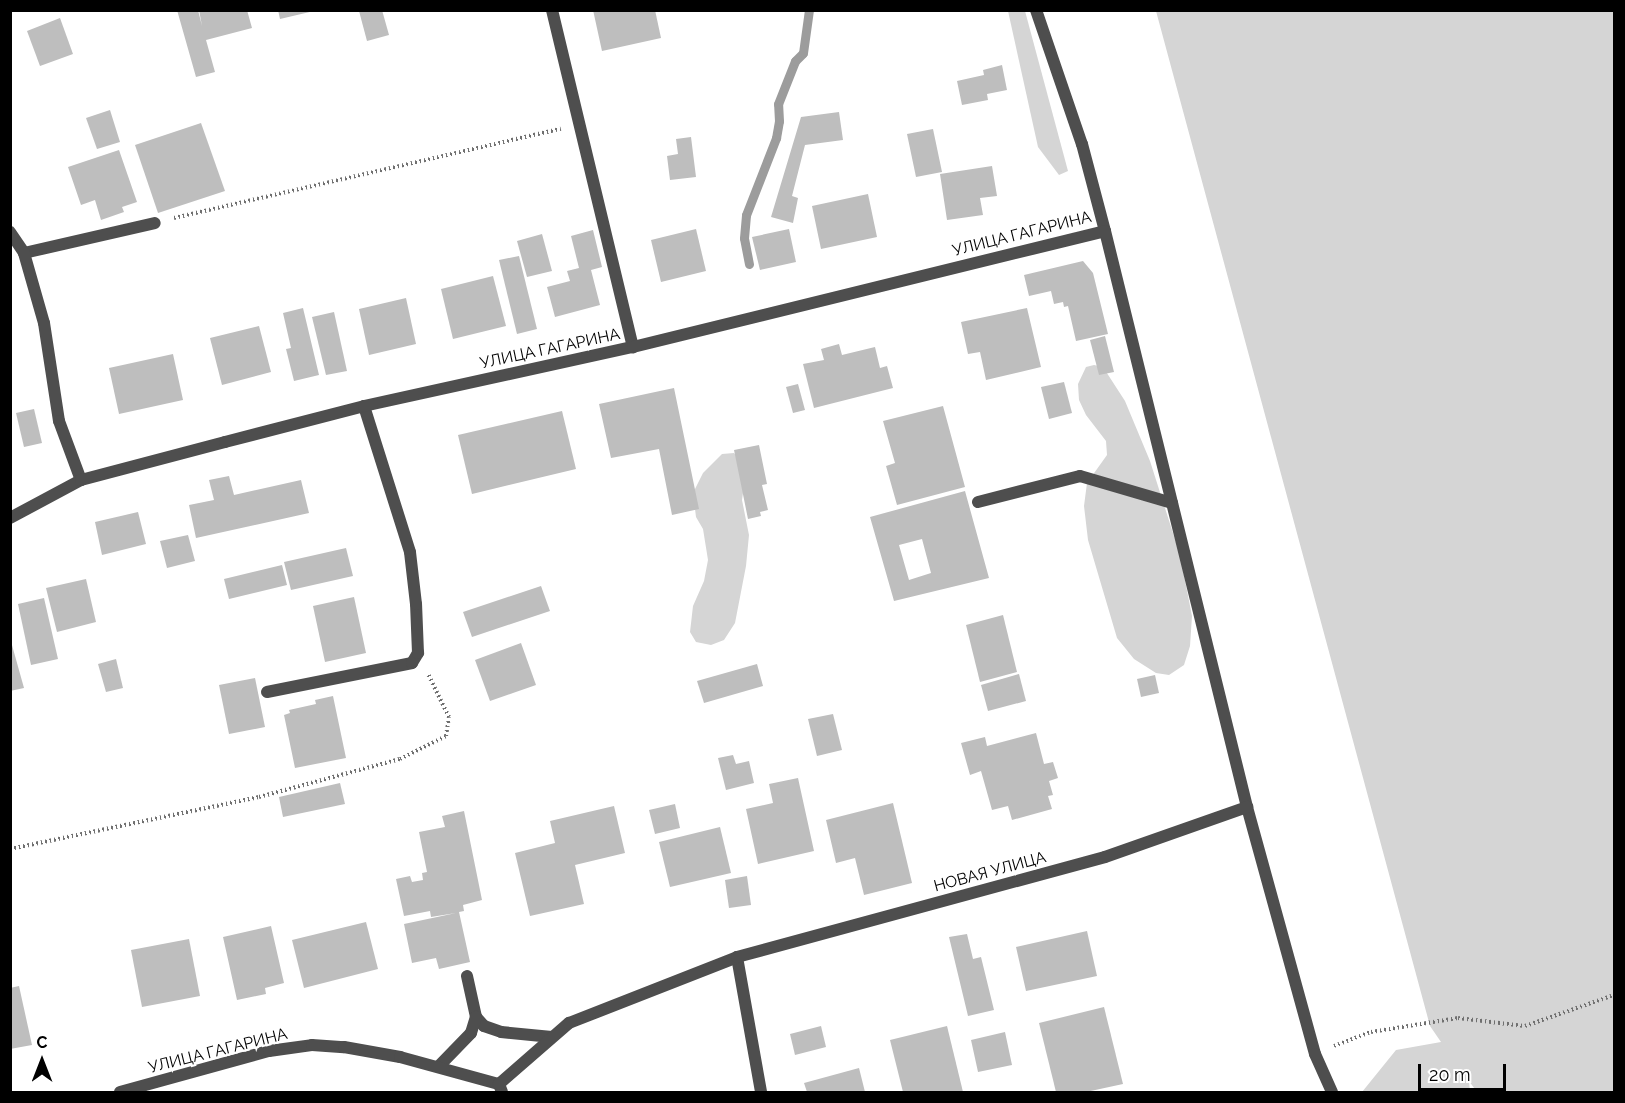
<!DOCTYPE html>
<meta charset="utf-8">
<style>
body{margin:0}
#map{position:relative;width:1625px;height:1103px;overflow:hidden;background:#fff;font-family:Raleway,sans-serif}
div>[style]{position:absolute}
.green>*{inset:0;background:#d5d5d5}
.stream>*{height:9px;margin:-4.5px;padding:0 4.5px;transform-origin:4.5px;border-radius:4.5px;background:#9c9c9c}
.building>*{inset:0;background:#bebebe}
.path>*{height:4px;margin-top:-2px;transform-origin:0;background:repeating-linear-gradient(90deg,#707070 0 1.5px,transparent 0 4.5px)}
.lane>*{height:12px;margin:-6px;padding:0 6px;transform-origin:6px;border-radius:6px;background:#4e4e4e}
.street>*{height:12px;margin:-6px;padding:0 6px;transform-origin:6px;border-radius:6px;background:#4e4e4e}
span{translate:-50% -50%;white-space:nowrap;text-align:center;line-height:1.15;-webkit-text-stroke:4.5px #fff;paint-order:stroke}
.street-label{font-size:16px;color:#000}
.frame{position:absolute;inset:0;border:12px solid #000;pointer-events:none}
.north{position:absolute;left:12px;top:1031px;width:60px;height:60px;-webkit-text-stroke:4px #fff;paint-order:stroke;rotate:0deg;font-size:16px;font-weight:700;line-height:24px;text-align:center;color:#000}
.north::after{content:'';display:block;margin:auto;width:21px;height:27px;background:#000;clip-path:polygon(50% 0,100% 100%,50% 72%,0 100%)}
.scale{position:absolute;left:1418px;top:1064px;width:88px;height:27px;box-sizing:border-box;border:3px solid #000;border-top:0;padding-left:8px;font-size:18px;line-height:21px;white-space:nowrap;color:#000;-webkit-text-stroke:4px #fff;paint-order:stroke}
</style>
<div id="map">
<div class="green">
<div style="clip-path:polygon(1008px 11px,1025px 11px,1068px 171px,1059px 175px,1038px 147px)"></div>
<div style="clip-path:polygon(1156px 11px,1614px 11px,1614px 1092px,1477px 1092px,1469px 1081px,1470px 1092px,1362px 1092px,1396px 1050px,1441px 1042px,1430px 1026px)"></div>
<div style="clip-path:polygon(1094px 365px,1103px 367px,1125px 401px,1150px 461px,1180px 555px,1192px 616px,1190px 646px,1184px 665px,1169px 675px,1156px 673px,1134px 659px,1117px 638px,1088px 540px,1084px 506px,1087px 483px,1107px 455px,1106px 441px,1086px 415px,1079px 400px,1078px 384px,1086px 367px)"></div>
<div style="clip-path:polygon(734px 453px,740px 461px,744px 486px,742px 500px,749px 535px,746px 566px,735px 623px,724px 640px,711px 645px,696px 642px,690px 632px,693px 606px,704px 581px,708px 560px,703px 529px,696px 517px,693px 493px,703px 473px,722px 454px)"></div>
</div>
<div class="stream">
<div style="left:749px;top:264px;width:26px;rotate:-101deg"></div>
<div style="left:744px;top:238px;width:23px;rotate:-85deg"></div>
<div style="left:746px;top:215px;width:83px;rotate:-68.7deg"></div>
<div style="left:776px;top:138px;width:17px;rotate:-80deg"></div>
<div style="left:779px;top:121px;width:17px;rotate:-93deg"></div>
<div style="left:778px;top:104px;width:46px;rotate:-68.4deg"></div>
<div style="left:795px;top:61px;width:11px;rotate:-45deg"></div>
<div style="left:803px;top:53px;width:43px;rotate:-82.1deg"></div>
</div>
<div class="building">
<div style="clip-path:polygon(177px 10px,198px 10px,202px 26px,199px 10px,247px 10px,252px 28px,206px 40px,215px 72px,196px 77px)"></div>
<div style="clip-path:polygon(278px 10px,314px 10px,314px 11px,280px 19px)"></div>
<div style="clip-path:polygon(382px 10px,389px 35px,367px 41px,359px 11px)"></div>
<div style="clip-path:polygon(593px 10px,655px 10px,661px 38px,602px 51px)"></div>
<div style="clip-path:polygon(60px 18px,73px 54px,40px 66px,27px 31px)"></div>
<div style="clip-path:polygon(1002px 65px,1007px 90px,987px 94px,988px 100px,962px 105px,957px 81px,984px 75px,983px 70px)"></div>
<div style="clip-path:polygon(110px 110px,120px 142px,97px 149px,86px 118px)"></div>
<div style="clip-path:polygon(839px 112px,843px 140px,805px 145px,792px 196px,798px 198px,793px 223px,771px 217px,801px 117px)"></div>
<div style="clip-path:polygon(201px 123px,225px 191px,158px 213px,135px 145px)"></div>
<div style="clip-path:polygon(933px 129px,942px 172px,916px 177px,907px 134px)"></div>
<div style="clip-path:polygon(691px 137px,696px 177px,670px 180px,667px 156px,678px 154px,676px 139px)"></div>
<div style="clip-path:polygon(119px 150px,137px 202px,122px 207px,124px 212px,101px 220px,95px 200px,81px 205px,68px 167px)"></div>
<div style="clip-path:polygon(992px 166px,997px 196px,980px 198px,983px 215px,947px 220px,940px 174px)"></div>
<div style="clip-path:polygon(868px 194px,877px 237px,821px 249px,812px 206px)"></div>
<div style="clip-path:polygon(696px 229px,706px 271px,661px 282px,651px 240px)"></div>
<div style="clip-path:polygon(789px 229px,796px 262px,760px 270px,752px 237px)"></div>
<div style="clip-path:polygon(593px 230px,602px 267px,591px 270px,600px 305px,555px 317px,547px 287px,570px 281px,567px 271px,579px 268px,571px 236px)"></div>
<div style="clip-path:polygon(542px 234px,552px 271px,527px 277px,517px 241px)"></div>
<div style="clip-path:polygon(519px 256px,537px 329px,517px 334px,499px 260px)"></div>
<div style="clip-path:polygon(1083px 261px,1093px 273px,1108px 334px,1076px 341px,1068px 306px,1064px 307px,1063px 302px,1054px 304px,1051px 291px,1029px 296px,1024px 275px)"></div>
<div style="clip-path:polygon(493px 276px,506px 326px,453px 339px,441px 289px)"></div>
<div style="clip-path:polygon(406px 298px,416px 344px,369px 355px,359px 309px)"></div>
<div style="clip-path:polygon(303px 308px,319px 375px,294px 381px,286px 349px,291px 348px,283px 313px)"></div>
<div style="clip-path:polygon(1027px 308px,1041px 367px,986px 380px,980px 352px,968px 354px,961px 322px)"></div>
<div style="clip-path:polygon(334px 312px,347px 371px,326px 375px,312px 317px)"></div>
<div style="clip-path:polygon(259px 326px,271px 372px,222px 385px,210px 338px)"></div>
<div style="clip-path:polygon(1105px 336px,1114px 372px,1099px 375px,1090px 340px)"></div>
<div style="clip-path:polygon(839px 344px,842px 355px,875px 347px,880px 368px,887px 366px,893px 388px,814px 408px,803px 364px,824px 360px,821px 349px)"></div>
<div style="clip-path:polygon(173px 354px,183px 400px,119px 414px,109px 368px)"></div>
<div style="clip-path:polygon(1064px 382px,1072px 413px,1049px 419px,1041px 387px)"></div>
<div style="clip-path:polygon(798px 384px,805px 410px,793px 413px,786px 387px)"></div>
<div style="clip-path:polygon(674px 388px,699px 509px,672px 515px,659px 449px,611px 458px,599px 404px)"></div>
<div style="clip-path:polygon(943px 406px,965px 487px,897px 505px,886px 466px,895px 463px,883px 421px)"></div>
<div style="clip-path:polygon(34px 409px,42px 443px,24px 447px,16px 413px)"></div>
<div style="clip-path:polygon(562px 411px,576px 469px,472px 494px,458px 435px)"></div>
<div style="clip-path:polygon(759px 445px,767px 484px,762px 485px,768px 510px,760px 512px,761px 516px,748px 519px,734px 450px)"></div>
<div style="clip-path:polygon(229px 476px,234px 495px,301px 480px,309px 513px,196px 538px,189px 505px,214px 500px,209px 480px)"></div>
<div style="clip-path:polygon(evenodd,965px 491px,989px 578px,894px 601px,870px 517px,965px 491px,922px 539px,931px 573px,909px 580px,899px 545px,922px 539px)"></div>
<div style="clip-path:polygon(138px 512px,146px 544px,102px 555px,95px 522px)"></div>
<div style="clip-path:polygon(188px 535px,195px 561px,167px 568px,160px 541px)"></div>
<div style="clip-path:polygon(346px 548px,353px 576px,291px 590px,284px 562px)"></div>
<div style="clip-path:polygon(282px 565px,287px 585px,229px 599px,224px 579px)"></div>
<div style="clip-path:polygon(86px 579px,96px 622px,57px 632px,46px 588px)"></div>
<div style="clip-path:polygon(541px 586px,550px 611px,472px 637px,463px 612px)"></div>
<div style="clip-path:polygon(354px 597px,366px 653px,325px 662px,313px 606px)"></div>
<div style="clip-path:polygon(44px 598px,58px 659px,31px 665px,18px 604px)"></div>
<div style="clip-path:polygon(1003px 615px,1017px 672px,980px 682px,966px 625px)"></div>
<div style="clip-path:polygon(10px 638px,24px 688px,10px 691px)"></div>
<div style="clip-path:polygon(521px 643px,536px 685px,490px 701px,475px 660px)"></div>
<div style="clip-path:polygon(116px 659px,123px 688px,106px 692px,98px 664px)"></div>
<div style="clip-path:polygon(757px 664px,763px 686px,704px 703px,697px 681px)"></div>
<div style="clip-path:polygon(1019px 674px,1026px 701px,988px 711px,981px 685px)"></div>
<div style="clip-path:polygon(1155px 675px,1159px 693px,1141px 697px,1137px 679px)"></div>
<div style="clip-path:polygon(255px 678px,265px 727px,229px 734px,219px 685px)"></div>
<div style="clip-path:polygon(333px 696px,346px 758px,295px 768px,284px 715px,290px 713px,289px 710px,316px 704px,315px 700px)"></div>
<div style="clip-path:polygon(833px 714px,842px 750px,817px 756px,808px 719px)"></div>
<div style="clip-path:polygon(1036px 733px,1044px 764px,1053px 762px,1058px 778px,1049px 781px,1053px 795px,1048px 796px,1052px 809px,1012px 820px,1008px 806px,992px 810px,981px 771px,970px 775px,961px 743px,985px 737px,987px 746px)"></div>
<div style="clip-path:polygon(733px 755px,736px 764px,749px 761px,754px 783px,726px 790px,718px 758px)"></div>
<div style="clip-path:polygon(798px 778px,814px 851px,758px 864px,746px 809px,773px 803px,769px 784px)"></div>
<div style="clip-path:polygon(340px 783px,345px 804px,283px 817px,279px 797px)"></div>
<div style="clip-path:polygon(893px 803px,912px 883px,864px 895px,855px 858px,836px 863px,826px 820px)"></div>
<div style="clip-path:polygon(675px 804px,680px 828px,655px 834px,649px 810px)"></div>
<div style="clip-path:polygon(614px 806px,625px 853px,575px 865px,584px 904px,530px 916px,515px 853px,555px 843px,550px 821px)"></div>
<div style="clip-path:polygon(464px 811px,482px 900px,463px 905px,464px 911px,459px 912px,470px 962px,439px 969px,436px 958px,412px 963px,404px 924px,456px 913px,431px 917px,430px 911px,404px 916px,396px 879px,410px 876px,412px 882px,423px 880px,422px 873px,427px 872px,419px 832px,445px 827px,442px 816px)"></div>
<div style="clip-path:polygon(720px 827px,731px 873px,670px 887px,659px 842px)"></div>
<div style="clip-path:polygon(747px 876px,751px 905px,729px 908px,725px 880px)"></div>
<div style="clip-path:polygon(366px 922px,378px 969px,304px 988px,292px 940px)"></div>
<div style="clip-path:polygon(271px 926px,284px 983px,265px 988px,266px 994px,237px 1000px,223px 937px)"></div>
<div style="clip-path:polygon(1087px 931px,1097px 976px,1026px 991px,1016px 947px)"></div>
<div style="clip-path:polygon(967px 934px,973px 959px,981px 957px,994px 1010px,968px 1016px,949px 937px)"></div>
<div style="clip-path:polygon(189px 939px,200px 996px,142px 1007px,131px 950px)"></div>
<div style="clip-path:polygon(19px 986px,32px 1045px,10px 1049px,10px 988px)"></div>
<div style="clip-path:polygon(1104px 1007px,1123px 1084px,1086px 1092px,1056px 1092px,1039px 1023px)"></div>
<div style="clip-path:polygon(821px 1026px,826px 1047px,795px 1055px,790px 1034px)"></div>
<div style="clip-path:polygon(947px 1026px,963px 1092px,903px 1092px,890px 1040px)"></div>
<div style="clip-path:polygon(1005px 1032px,1012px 1065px,978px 1072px,971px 1040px)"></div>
<div style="clip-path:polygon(859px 1068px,865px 1092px,807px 1092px,804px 1083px)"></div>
</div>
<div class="path">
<div style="left:174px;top:218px;width:397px;rotate:-13deg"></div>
<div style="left:10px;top:849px;width:254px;rotate:-11.8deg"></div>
<div style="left:259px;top:797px;width:146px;rotate:-15.1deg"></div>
<div style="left:400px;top:759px;width:51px;rotate:-26.6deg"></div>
<div style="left:446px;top:736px;width:19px;rotate:-81deg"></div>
<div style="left:449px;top:717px;width:48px;rotate:-116deg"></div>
<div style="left:1334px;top:1046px;width:40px;rotate:-21deg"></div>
<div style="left:1371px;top:1032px;width:88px;rotate:-9.1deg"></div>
<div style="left:1458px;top:1018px;width:67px;rotate:6.8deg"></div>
<div style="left:1525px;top:1026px;width:94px;rotate:-19.2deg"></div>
</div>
<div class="lane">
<div style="left:1036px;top:10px;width:142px;rotate:71.1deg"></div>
<div style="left:1082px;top:144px;width:90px;rotate:75.2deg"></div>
<div style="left:24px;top:253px;width:134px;rotate:-12.9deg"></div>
<div style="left:978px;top:502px;width:105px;rotate:-14.3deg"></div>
<div style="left:1080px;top:476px;width:96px;rotate:16.4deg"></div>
<div style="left:267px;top:692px;width:148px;rotate:-11.3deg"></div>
<div style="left:412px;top:663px;width:12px;rotate:-59deg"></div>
<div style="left:418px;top:653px;width:49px;rotate:-92.3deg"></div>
<div style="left:416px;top:604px;width:52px;rotate:-96.6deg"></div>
<div style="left:410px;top:552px;width:153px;rotate:-107.5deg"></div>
<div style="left:467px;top:976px;width:42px;rotate:77.6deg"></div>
<div style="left:476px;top:1017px;width:12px;rotate:48deg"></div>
<div style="left:484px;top:1026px;width:18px;rotate:19deg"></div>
<div style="left:501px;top:1032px;width:51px;rotate:5.6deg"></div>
<div style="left:439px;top:1066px;width:46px;rotate:-45.9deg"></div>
<div style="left:471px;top:1033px;width:17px;rotate:-73deg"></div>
</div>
<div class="street">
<div style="left:552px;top:10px;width:347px;rotate:76.5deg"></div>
<div style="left:10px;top:232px;width:25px;rotate:56deg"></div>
<div style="left:24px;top:253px;width:73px;rotate:74.1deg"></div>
<div style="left:44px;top:323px;width:99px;rotate:81.3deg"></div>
<div style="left:59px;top:421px;width:63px;rotate:69.6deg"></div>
<div style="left:10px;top:518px;width:81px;rotate:-28.2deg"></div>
<div style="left:81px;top:480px;width:149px;rotate:-14.8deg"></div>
<div style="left:225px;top:442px;width:144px;rotate:-14.5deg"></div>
<div style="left:364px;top:406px;width:275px;rotate:-12.4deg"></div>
<div style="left:633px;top:347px;width:486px;rotate:-13.8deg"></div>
<div style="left:1105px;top:231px;width:593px;rotate:76.15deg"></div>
<div style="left:1247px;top:807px;width:256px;rotate:74.6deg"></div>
<div style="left:1315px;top:1054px;width:42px;rotate:65.9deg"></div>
<div style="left:737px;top:957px;width:137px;rotate:79.9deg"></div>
<div style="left:120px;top:1092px;width:155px;rotate:-15.4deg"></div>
<div style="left:269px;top:1051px;width:43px;rotate:-7.9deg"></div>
<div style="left:312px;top:1045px;width:32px;rotate:4deg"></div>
<div style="left:344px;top:1047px;width:57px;rotate:10.1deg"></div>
<div style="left:400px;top:1057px;width:103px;rotate:15.3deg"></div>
<div style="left:502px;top:1092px;width:9px;rotate:-111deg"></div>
<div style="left:499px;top:1084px;width:93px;rotate:-41.1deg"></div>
<div style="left:569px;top:1023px;width:180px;rotate:-21.4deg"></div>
<div style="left:737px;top:957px;width:381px;rotate:-15.2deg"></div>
<div style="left:1105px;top:857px;width:151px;rotate:-19.4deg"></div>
</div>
<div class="street-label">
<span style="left:1022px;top:234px;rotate:-14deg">УЛИЦА ГАГАРИНА</span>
<span style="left:550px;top:349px;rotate:-12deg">УЛИЦА ГАГАРИНА</span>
<span style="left:990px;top:872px;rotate:-15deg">НОВАЯ УЛИЦА</span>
<span style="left:218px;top:1051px;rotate:-14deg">УЛИЦА ГАГАРИНА</span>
</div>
<div class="frame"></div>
<div class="north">С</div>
<div class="scale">20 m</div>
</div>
